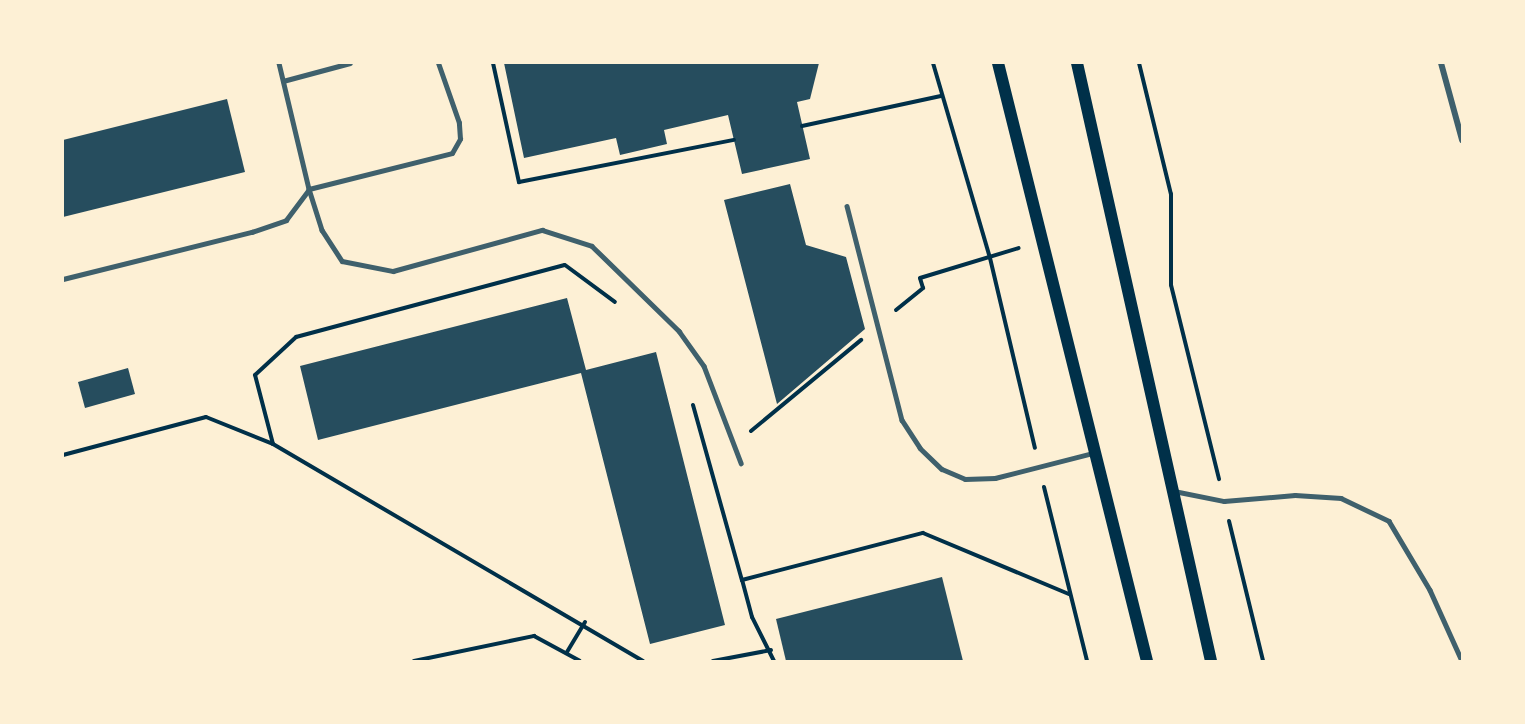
<!DOCTYPE html>
<style>
body{margin:0}
#map{position:relative;width:1525px;height:724px;overflow:hidden;background:#fdf0d5;font-family:Mulish,sans-serif}
div>[style]{position:absolute}
.building>*{inset:0;background:#264d5e}
.path>*{height:4px;margin:-2px;padding:0 2px;transform-origin:2px;border-radius:2px;background:#003049}
.service>*{height:4.5px;margin:-2.25px;padding:0 2.25px;transform-origin:2.25px;border-radius:2.25px;background:#3f606c}
.minor>*{height:6px;margin:-3px;padding:0 3px;transform-origin:3px;border-radius:3px;background:#3f606c}
.secondary>*{height:12px;margin:-6px;padding:0 6px;transform-origin:6px;border-radius:6px;background:#003049}
span{translate:-50% -50%;white-space:nowrap;text-align:center;line-height:1.15;-webkit-text-stroke:6px #fdf0d5;paint-order:stroke}
.frame{position:absolute;inset:0;border:64px solid #fdf0d5;pointer-events:none}
</style>
<div id="map">
<div class="building">
<div style="clip-path:polygon(504px 63px,819px 63px,810px 99px,797px 102px,810px 159px,742px 174px,728px 115px,664px 130px,667px 144px,620px 155px,616px 138px,524px 158px)"></div>
<div style="clip-path:polygon(227px 99px,245px 172px,63px 217px,63px 140px)"></div>
<div style="clip-path:polygon(790px 184px,806px 245px,846px 257px,865px 329px,777px 404px,724px 200px)"></div>
<div style="clip-path:polygon(567px 298px,586px 370px,656px 352px,725px 625px,650px 644px,581px 373px,318px 440px,300px 366px)"></div>
<div style="clip-path:polygon(128px 368px,135px 394px,85px 408px,78px 382px)"></div>
<div style="clip-path:polygon(942px 577px,963px 661px,786px 661px,776px 619px)"></div>
</div>
<div class="path">
<div style="left:493px;top:63px;width:122px;rotate:77.7deg"></div>
<div style="left:519px;top:182px;width:219px;rotate:-11.1deg"></div>
<div style="left:933px;top:63px;width:203px;rotate:73.7deg"></div>
<div style="left:990px;top:258px;width:195px;rotate:76.7deg"></div>
<div style="left:1139px;top:63px;width:135px;rotate:76.3deg"></div>
<div style="left:1171px;top:194px;width:91px;rotate:90deg"></div>
<div style="left:1171px;top:285px;width:200px;rotate:76.1deg"></div>
<div style="left:802px;top:126px;width:142px;rotate:-12.2deg"></div>
<div style="left:896px;top:310px;width:35px;rotate:-39deg"></div>
<div style="left:923px;top:288px;width:10px;rotate:-107deg"></div>
<div style="left:920px;top:278px;width:103px;rotate:-16.9deg"></div>
<div style="left:693px;top:405px;width:182px;rotate:74.4deg"></div>
<div style="left:751px;top:431px;width:143px;rotate:-39.6deg"></div>
<div style="left:273px;top:444px;width:71px;rotate:-104.6deg"></div>
<div style="left:255px;top:375px;width:56px;rotate:-42.8deg"></div>
<div style="left:296px;top:337px;width:278px;rotate:-15deg"></div>
<div style="left:565px;top:265px;width:62px;rotate:36.5deg"></div>
<div style="left:63px;top:455px;width:148px;rotate:-14.9deg"></div>
<div style="left:206px;top:417px;width:72px;rotate:21.9deg"></div>
<div style="left:273px;top:444px;width:429px;rotate:30.4deg"></div>
<div style="left:1044px;top:487px;width:179px;rotate:76.1deg"></div>
<div style="left:1229px;top:521px;width:144px;rotate:76.3deg"></div>
<div style="left:567px;top:652px;width:35px;rotate:-59deg"></div>
<div style="left:414px;top:661px;width:123px;rotate:-11.8deg"></div>
<div style="left:534px;top:636px;width:52px;rotate:28.5deg"></div>
<div style="left:713px;top:661px;width:59px;rotate:-10.7deg"></div>
<div style="left:774px;top:661px;width:49px;rotate:-116.6deg"></div>
<div style="left:752px;top:617px;width:38px;rotate:-105deg"></div>
<div style="left:742px;top:580px;width:187px;rotate:-14.6deg"></div>
<div style="left:923px;top:533px;width:158px;rotate:22.7deg"></div>
</div>
<div class="service">
<div style="left:279px;top:63px;width:130px;rotate:76.6deg"></div>
<div style="left:309px;top:189px;width:43px;rotate:72.4deg"></div>
<div style="left:322px;top:230px;width:37px;rotate:57deg"></div>
<div style="left:342px;top:261px;width:52px;rotate:11.1deg"></div>
<div style="left:393px;top:271px;width:155px;rotate:-15.4deg"></div>
<div style="left:542px;top:230px;width:52px;rotate:17.7deg"></div>
<div style="left:592px;top:246px;width:122px;rotate:44.3deg"></div>
<div style="left:679px;top:331px;width:43px;rotate:54.5deg"></div>
<div style="left:704px;top:366px;width:104px;rotate:69.1deg"></div>
<div style="left:283px;top:81px;width:69px;rotate:-15deg"></div>
<div style="left:847px;top:206px;width:221px;rotate:75.6deg"></div>
<div style="left:902px;top:420px;width:33px;rotate:57deg"></div>
<div style="left:920px;top:448px;width:30px;rotate:44deg"></div>
<div style="left:942px;top:469px;width:25px;rotate:23deg"></div>
<div style="left:965px;top:479px;width:30px;rotate:-2deg"></div>
<div style="left:995px;top:478px;width:101px;rotate:-14.3deg"></div>
<div style="left:63px;top:279px;width:195px;rotate:-14deg"></div>
<div style="left:252px;top:232px;width:36px;rotate:-19deg"></div>
<div style="left:286px;top:220px;width:39px;rotate:-53deg"></div>
<div style="left:309px;top:189px;width:147px;rotate:-14.1deg"></div>
<div style="left:452px;top:153px;width:16px;rotate:-60deg"></div>
<div style="left:460px;top:139px;width:16px;rotate:-94deg"></div>
<div style="left:459px;top:123px;width:64px;rotate:-109.3deg"></div>
<div style="left:1174px;top:491px;width:51px;rotate:11.3deg"></div>
<div style="left:1224px;top:501px;width:71px;rotate:-4.8deg"></div>
<div style="left:1295px;top:495px;width:46px;rotate:3.7deg"></div>
<div style="left:1341px;top:498px;width:53px;rotate:25.6deg"></div>
<div style="left:1389px;top:521px;width:80px;rotate:59.3deg"></div>
<div style="left:1430px;top:590px;width:78px;rotate:65.7deg"></div>
</div>
<div class="minor">
<div style="left:1441px;top:63px;width:80px;rotate:74.7deg"></div>
</div>
<div class="secondary">
<div style="left:998px;top:63px;width:616px;rotate:76.01deg"></div>
<div style="left:1077px;top:63px;width:613px;rotate:77.37deg"></div>
</div>
<div class="frame"></div>
</div>
